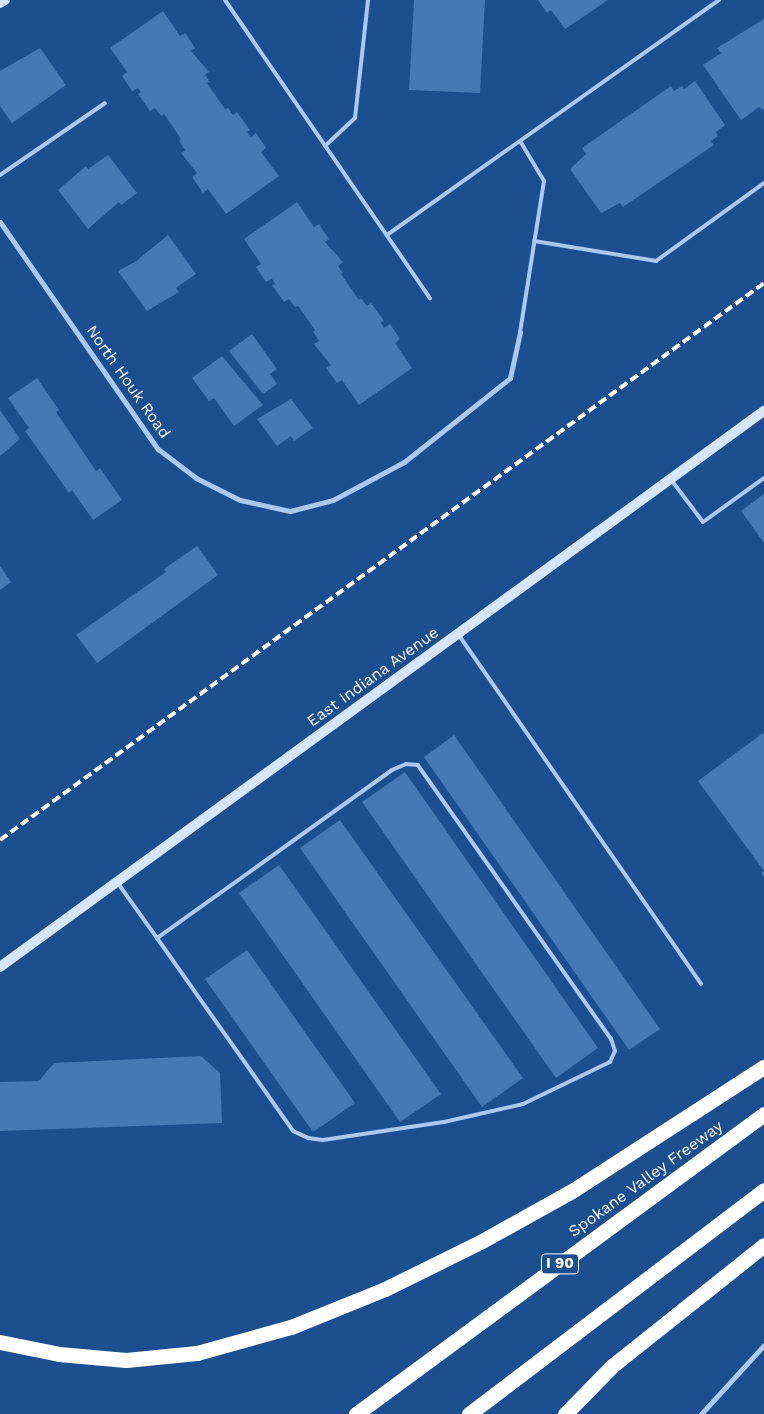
<!DOCTYPE html>
<style>
body{margin:0}
#map{position:relative;width:764px;height:1414px;overflow:hidden;background:#1b4f8f;font-family:"Work Sans",sans-serif}
div>[style]{position:absolute}
.building>*{inset:0;background:#4478b7}
.lane>*{height:4px;margin:-2px;padding:0 2px;transform-origin:2px;border-radius:2px;background:#a9c9ee}
.street>*{height:5px;margin:-2.5px;padding:0 2.5px;transform-origin:2.5px;border-radius:2.5px;background:#a9c9ee}
.secondary>*{height:10px;margin:-5px;padding:0 5px;transform-origin:5px;border-radius:5px;background:#d6e6fa}
.highway>*{height:15px;margin:-7.5px;padding:0 7.5px;transform-origin:7.5px;border-radius:7.5px;background:#fff}
.rail>*{height:4px;margin-top:-2px;transform-origin:0;background:repeating-linear-gradient(90deg,#fff 0 9px,transparent 0 13px)}
span{translate:-50% -50%;white-space:nowrap;text-align:center;line-height:1.15;-webkit-text-stroke:4.5px #1b4f8f;paint-order:stroke}
.shield-label span{padding:1px 4px;background:#1b4f8f;border:1px solid;border-radius:4px;-webkit-text-stroke-width:0}
.shield-label{font-size:15px;color:#fff;font-weight:700}
.street-label{font-size:16px;color:#fff}
</style>
<div id="map">
<div class="building">
<div style="clip-path:polygon(414px 0,485px 0,480px 93px,409px 90px)"></div>
<div style="clip-path:polygon(538px 0,608px 0,565px 29px,551px 10px,547px 13px)"></div>
<div style="clip-path:polygon(163px 11px,180px 36px,185px 33px,195px 48px,191px 51px,209px 72px,205px 75px,210px 82px,207px 83px,225px 109px,228px 108px,233px 115px,237px 112px,250px 130px,247px 132px,251px 137px,256px 133px,266px 148px,261px 152px,279px 176px,226px 214px,208px 189px,203px 193px,192px 177px,197px 173px,181px 153px,185px 150px,179px 141px,181px 139px,164px 114px,161px 116px,155px 108px,150px 111px,138px 94px,141px 92px,138px 88px,132px 91px,122px 76px,127px 72px,110px 48px)"></div>
<div style="clip-path:polygon(764px 19px,764px 110px,759px 107px,741px 120px,703px 65px,721px 53px,717px 48px)"></div>
<div style="clip-path:polygon(40px 48px,66px 85px,12px 123px,0 106px,0 71px)"></div>
<div style="clip-path:polygon(695px 81px,725px 125px,716px 132px,718px 136px,711px 141px,714px 145px,623px 207px,620px 203px,601px 213px,570px 169px,586px 154px,582px 148px,671px 86px,674px 91px,682px 86px,684px 89px)"></div>
<div style="clip-path:polygon(108px 155px,137px 193px,121px 205px,119px 202px,88px 229px,58px 190px,86px 166px,88px 169px)"></div>
<div style="clip-path:polygon(297px 202px,314px 227px,319px 224px,329px 239px,325px 242px,343px 262px,338px 266px,343px 273px,341px 274px,359px 300px,361px 298px,367px 306px,371px 303px,384px 321px,381px 323px,384px 328px,390px 324px,400px 339px,395px 343px,412px 368px,359px 405px,342px 380px,337px 383px,326px 368px,331px 365px,314px 344px,319px 341px,313px 332px,315px 330px,298px 306px,295px 307px,289px 299px,284px 302px,272px 285px,275px 284px,272px 279px,266px 282px,256px 267px,261px 264px,244px 239px)"></div>
<div style="clip-path:polygon(168px 235px,196px 274px,176px 288px,179px 292px,147px 311px,118px 271px,135px 262px)"></div>
<div style="clip-path:polygon(252px 334px,277px 369px,270px 374px,277px 384px,263px 394px,229px 351px)"></div>
<div style="clip-path:polygon(222px 356px,263px 405px,234px 426px,214px 398px,209px 401px,192px 378px)"></div>
<div style="clip-path:polygon(37px 378px,59px 410px,56px 412px,96px 471px,100px 468px,122px 500px,93px 520px,72px 490px,69px 493px,25px 431px,29px 428px,8px 398px)"></div>
<div style="clip-path:polygon(291px 399px,313px 428px,294px 441px,291px 436px,277px 446px,257px 419px)"></div>
<div style="clip-path:polygon(0 410px,20px 439px,0 456px)"></div>
<div style="clip-path:polygon(764px 494px,764px 543px,741px 511px)"></div>
<div style="clip-path:polygon(197px 546px,218px 575px,97px 663px,76px 635px,166px 572px,164px 569px)"></div>
<div style="clip-path:polygon(0 566px,11px 582px,0 590px)"></div>
<div style="clip-path:polygon(763px 733px,764px 735px,764px 877px,761px 873px,764px 871px,698px 781px)"></div>
<div style="clip-path:polygon(454px 735px,660px 1029px,629px 1050px,424px 757px)"></div>
<div style="clip-path:polygon(405px 772px,598px 1048px,556px 1078px,362px 802px)"></div>
<div style="clip-path:polygon(340px 820px,523px 1078px,482px 1107px,300px 848px)"></div>
<div style="clip-path:polygon(279px 865px,441px 1094px,400px 1122px,239px 893px)"></div>
<div style="clip-path:polygon(247px 950px,355px 1103px,313px 1132px,205px 979px)"></div>
<div style="clip-path:polygon(201px 1056px,220px 1073px,222px 1123px,0 1131px,0 1082px,39px 1081px,54px 1063px)"></div>
</div>
<div class="lane">
<div style="left:225px;top:0;width:362px;rotate:55.5deg"></div>
<div style="left:520px;top:141px;width:47px;rotate:59deg"></div>
<div style="left:544px;top:181px;width:153px;rotate:99deg"></div>
<div style="left:325px;top:146px;width:41px;rotate:-43deg"></div>
<div style="left:355px;top:118px;width:119px;rotate:-83.7deg"></div>
<div style="left:0;top:175px;width:127px;rotate:-34.4deg"></div>
<div style="left:387px;top:235px;width:407px;rotate:-35.3deg"></div>
<div style="left:534px;top:241px;width:124px;rotate:9.3deg"></div>
<div style="left:656px;top:261px;width:133px;rotate:-35.8deg"></div>
<div style="left:672px;top:481px;width:51px;rotate:52.9deg"></div>
<div style="left:703px;top:522px;width:75px;rotate:-35.8deg"></div>
<div style="left:458px;top:634px;width:426px;rotate:55.2deg"></div>
<div style="left:117px;top:882px;width:69px;rotate:54.5deg"></div>
<div style="left:157px;top:938px;width:236px;rotate:54.8deg"></div>
<div style="left:293px;top:1131px;width:17px;rotate:25deg"></div>
<div style="left:308px;top:1138px;width:15px;rotate:8deg"></div>
<div style="left:323px;top:1140px;width:122px;rotate:-8.5deg"></div>
<div style="left:444px;top:1122px;width:81px;rotate:-12.8deg"></div>
<div style="left:523px;top:1104px;width:97px;rotate:-25.8deg"></div>
<div style="left:610px;top:1062px;width:12px;rotate:-66deg"></div>
<div style="left:615px;top:1051px;width:13px;rotate:-108deg"></div>
<div style="left:611px;top:1039px;width:335px;rotate:-125.2deg"></div>
<div style="left:418px;top:765px;width:12px;rotate:-175deg"></div>
<div style="left:406px;top:764px;width:15px;rotate:157deg"></div>
<div style="left:392px;top:770px;width:289px;rotate:144.4deg"></div>
</div>
<div class="street">
<div style="left:0;top:222px;width:277px;rotate:55.2deg"></div>
<div style="left:158px;top:449px;width:48px;rotate:37.3deg"></div>
<div style="left:196px;top:478px;width:49px;rotate:26.6deg"></div>
<div style="left:240px;top:500px;width:51px;rotate:12.4deg"></div>
<div style="left:290px;top:511px;width:44px;rotate:-14.3deg"></div>
<div style="left:333px;top:500px;width:81px;rotate:-28.2deg"></div>
<div style="left:404px;top:462px;width:135px;rotate:-38.4deg"></div>
<div style="left:510px;top:378px;width:47px;rotate:-77.7deg"></div>
<div style="left:701px;top:1414px;width:93px;rotate:-47.6deg"></div>
</div>
<div class="secondary">
<div style="left:0;top:3px;width:6px;rotate:-31deg"></div>
<div style="left:0;top:967px;width:945px;rotate:-36.05deg"></div>
</div>
<div class="highway">
<div style="left:0;top:1342px;width:60px;rotate:11.5deg"></div>
<div style="left:59px;top:1354px;width:67px;rotate:5.1deg"></div>
<div style="left:126px;top:1360px;width:71px;rotate:-5.6deg"></div>
<div style="left:197px;top:1353px;width:98px;rotate:-15.5deg"></div>
<div style="left:291px;top:1327px;width:101px;rotate:-22deg"></div>
<div style="left:385px;top:1289px;width:108px;rotate:-26.3deg"></div>
<div style="left:482px;top:1241px;width:103px;rotate:-29.1deg"></div>
<div style="left:572px;top:1191px;width:229px;rotate:-32.9deg"></div>
<div style="left:356px;top:1414px;width:506px;rotate:-36.33deg"></div>
<div style="left:469px;top:1414px;width:370px;rotate:-37.2deg"></div>
<div style="left:565px;top:1414px;width:67px;rotate:-45.6deg"></div>
<div style="left:612px;top:1366px;width:194px;rotate:-38.5deg"></div>
</div>
<div class="rail">
<div style="left:0;top:840px;width:945px;rotate:-36.09deg"></div>
</div>
<div class="shield-label">
<span style="left:560px;top:1264px">I 90</span>
</div>
<div class="street-label">
<span style="left:128px;top:382px;rotate:55deg">North Houk Road</span>
<span style="left:373px;top:677px;rotate:-36deg">East Indiana Avenue</span>
<span style="left:646px;top:1179px;rotate:-36deg">Spokane Valley Freeway</span>
</div>
</div>
